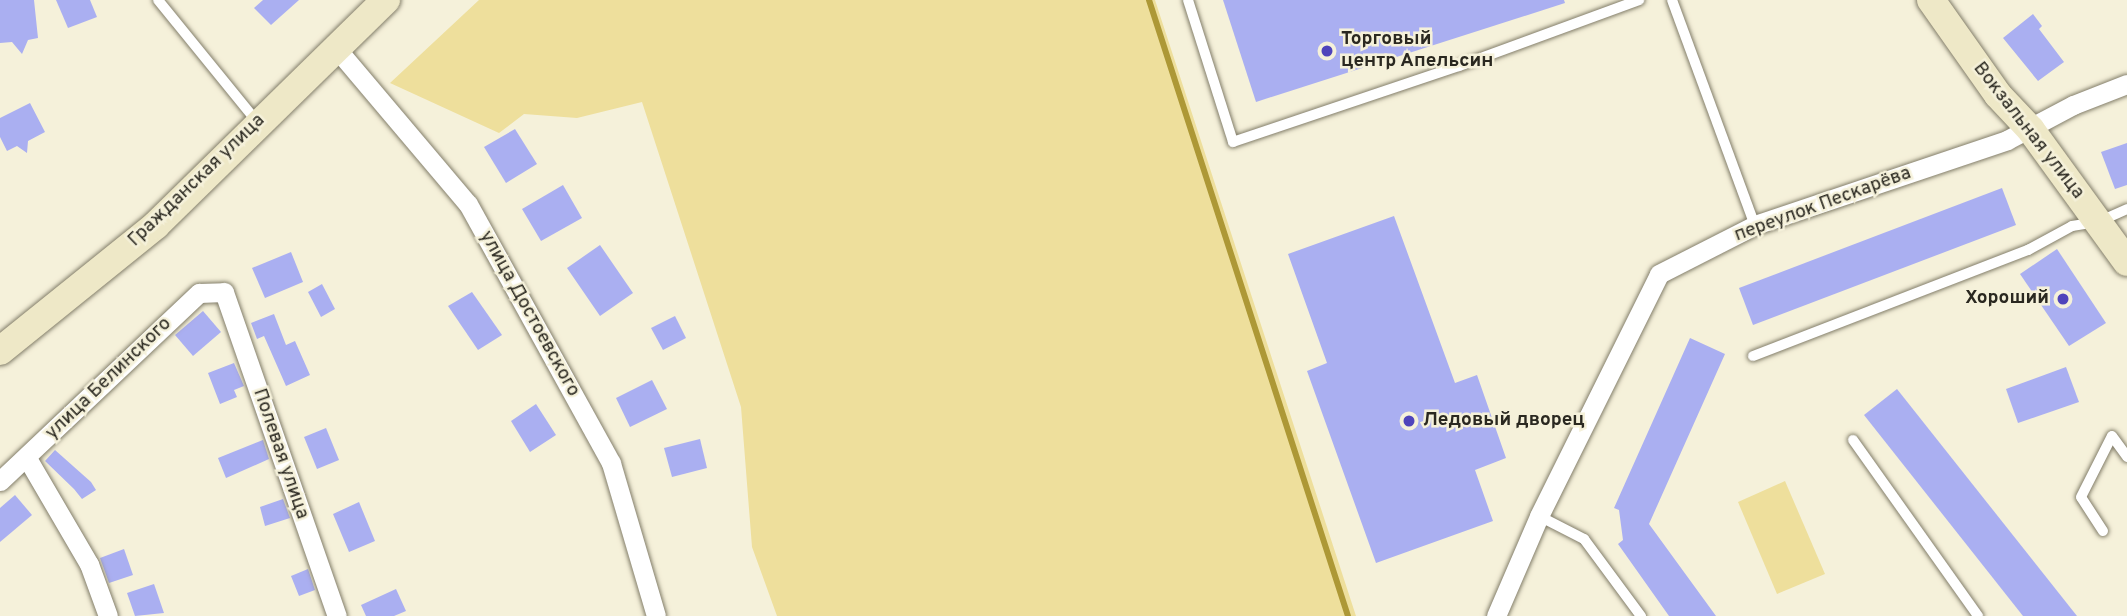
<!DOCTYPE html>
<meta charset="utf-8">
<style>
body{margin:0}
#map{position:relative;width:2127px;height:616px;overflow:hidden;background:#f5f1da;font-family:Overpass,sans-serif}
div>[style]{position:absolute}
.green>*{inset:0;background:#eedf9c}
.stream>*{height:6px;margin:-3px;padding:0 3px;transform-origin:3px;border-radius:3px;background:#ad9836}
.building>*{inset:0;background:#aaaff1}
.roads{filter:drop-shadow(0 0 2px #837e6a) drop-shadow(0 0 2px #837e6a)}
.service>*{height:10px;margin:-5px;padding:0 5px;transform-origin:5px;border-radius:5px;background:#fff}
.minor>*{height:19px;margin:-9.5px;padding:0 9.5px;transform-origin:9.5px;border-radius:9.5px;background:#fff}
.secondary>*{height:28px;margin:-14px;padding:0 14px;transform-origin:14px;border-radius:14px;background:#eee8c7}
.dots>*{width:19px;height:19px;translate:-50% -50%;box-sizing:border-box;border:4px solid #f5f1da;border-radius:50%}
span{translate:-50% -50%;white-space:nowrap;text-align:center;line-height:1.15;-webkit-text-stroke:5px #f5f1da;paint-order:stroke}
.poi-label{font-size:19px;color:#2a2820;font-weight:700}
.left{translate:0 -50%;text-align:left}
.right{translate:-100% -50%;text-align:right}
.street-label{font-size:19px;color:#2a2820}
</style>
<div id="map">
<div class="green">
<div style="clip-path:polygon(479px 0,1155px 0,1356px 616px,777px 616px,752px 547px,741px 407px,642px 102px,577px 118px,524px 114px,499px 133px,390px 83px)"></div>
<div style="clip-path:polygon(1785px 481px,1825px 574px,1777px 594px,1738px 502px)"></div>
</div>
<div class="stream">
<div style="left:1149px;top:0;width:647px;rotate:72.1deg"></div>
</div>
<div class="building">
<div style="clip-path:polygon(0 0,34px 0,38px 38px,28px 40px,22px 54px,12px 42px,0 43px)"></div>
<div style="clip-path:polygon(56px 0,90px 0,97px 17px,68px 28px)"></div>
<div style="clip-path:polygon(263px 0,299px 0,271px 25px,254px 8px)"></div>
<div style="clip-path:polygon(1223px 0,1564px 0,1565px 3px,1256px 102px)"></div>
<div style="clip-path:polygon(2033px 14px,2042px 26px,2039px 29px,2064px 62px,2038px 81px,2003px 38px)"></div>
<div style="clip-path:polygon(30px 103px,45px 132px,28px 141px,27px 153px,17px 146px,7px 151px,0 137px,0 118px)"></div>
<div style="clip-path:polygon(515px 129px,537px 164px,506px 183px,484px 147px)"></div>
<div style="clip-path:polygon(2127px 143px,2127px 185px,2115px 189px,2101px 152px)"></div>
<div style="clip-path:polygon(563px 185px,582px 218px,541px 241px,522px 209px)"></div>
<div style="clip-path:polygon(2002px 188px,2016px 225px,1753px 325px,1739px 288px)"></div>
<div style="clip-path:polygon(1394px 216px,1455px 383px,1477px 375px,1506px 458px,1475px 470px,1493px 521px,1376px 563px,1307px 371px,1327px 363px,1288px 254px)"></div>
<div style="clip-path:polygon(600px 245px,633px 293px,600px 316px,567px 268px)"></div>
<div style="clip-path:polygon(2057px 249px,2106px 323px,2069px 346px,2020px 274px)"></div>
<div style="clip-path:polygon(291px 252px,303px 282px,265px 298px,252px 268px)"></div>
<div style="clip-path:polygon(322px 284px,335px 309px,321px 317px,308px 292px)"></div>
<div style="clip-path:polygon(472px 292px,502px 335px,478px 350px,448px 306px)"></div>
<div style="clip-path:polygon(203px 311px,221px 332px,193px 356px,175px 335px)"></div>
<div style="clip-path:polygon(274px 314px,286px 345px,295px 341px,310px 375px,286px 386px,264px 336px,257px 339px,251px 323px)"></div>
<div style="clip-path:polygon(675px 316px,686px 338px,663px 350px,651px 328px)"></div>
<div style="clip-path:polygon(1690px 338px,1725px 354px,1649px 524px,1716px 616px,1669px 616px,1618px 544px,1623px 540px,1619px 510px,1614px 508px)"></div>
<div style="clip-path:polygon(234px 363px,244px 386px,234px 390px,237px 397px,220px 404px,208px 373px)"></div>
<div style="clip-path:polygon(2066px 367px,2079px 402px,2018px 423px,2006px 389px)"></div>
<div style="clip-path:polygon(652px 380px,667px 409px,630px 427px,616px 398px)"></div>
<div style="clip-path:polygon(1897px 389px,2077px 616px,2023px 616px,1864px 415px)"></div>
<div style="clip-path:polygon(536px 404px,556px 435px,530px 452px,511px 421px)"></div>
<div style="clip-path:polygon(326px 428px,339px 460px,317px 469px,304px 437px)"></div>
<div style="clip-path:polygon(700px 439px,707px 468px,672px 477px,664px 448px)"></div>
<div style="clip-path:polygon(263px 440px,269px 459px,226px 478px,218px 458px)"></div>
<div style="clip-path:polygon(55px 450px,91px 482px,96px 490px,82px 499px,74px 489px,45px 461px)"></div>
<div style="clip-path:polygon(15px 495px,32px 515px,0 542px,0 508px)"></div>
<div style="clip-path:polygon(283px 499px,290px 518px,265px 526px,260px 507px)"></div>
<div style="clip-path:polygon(359px 502px,375px 541px,349px 552px,333px 514px)"></div>
<div style="clip-path:polygon(124px 549px,133px 575px,109px 583px,100px 558px)"></div>
<div style="clip-path:polygon(308px 569px,315px 590px,299px 596px,291px 576px)"></div>
<div style="clip-path:polygon(154px 584px,164px 613px,135px 616px,127px 593px)"></div>
<div style="clip-path:polygon(396px 589px,406px 611px,394px 616px,366px 616px,361px 605px)"></div>
</div>
<div class="roads">
<div class="service">
<div style="left:158px;top:0;width:157px;rotate:50.9deg"></div>
<div style="left:1188px;top:0;width:149px;rotate:72.4deg"></div>
<div style="left:1233px;top:142px;width:238px;rotate:-18.6deg"></div>
<div style="left:1459px;top:66px;width:192px;rotate:-20.1deg"></div>
<div style="left:1672px;top:0;width:240px;rotate:69.8deg"></div>
<div style="left:1753px;top:356px;width:295px;rotate:-21.1deg"></div>
<div style="left:2028px;top:250px;width:50px;rotate:-28.6deg"></div>
<div style="left:2072px;top:226px;width:26px;rotate:-9deg"></div>
<div style="left:2098px;top:222px;width:32px;rotate:-24deg"></div>
<div style="left:1853px;top:440px;width:216px;rotate:54.6deg"></div>
<div style="left:1539px;top:516px;width:51px;rotate:27.1deg"></div>
<div style="left:1584px;top:539px;width:96px;rotate:53.5deg"></div>
<div style="left:2103px;top:531px;width:40px;rotate:-122.9deg"></div>
<div style="left:2081px;top:497px;width:68px;rotate:-63.1deg"></div>
<div style="left:2112px;top:436px;width:26px;rotate:54deg"></div>
</div>
<div class="minor">
<div style="left:336px;top:48px;width:204px;rotate:49.8deg"></div>
<div style="left:468px;top:204px;width:296px;rotate:61.1deg"></div>
<div style="left:611px;top:463px;width:159px;rotate:73.6deg"></div>
<div style="left:27px;top:458px;width:123px;rotate:59.7deg"></div>
<div style="left:89px;top:564px;width:55px;rotate:69.9deg"></div>
<div style="left:0;top:481px;width:274px;rotate:-43.4deg"></div>
<div style="left:199px;top:293px;width:25px;rotate:-2deg"></div>
<div style="left:224px;top:292px;width:343px;rotate:70.8deg"></div>
<div style="left:1496px;top:616px;width:109px;rotate:-66.7deg"></div>
<div style="left:1539px;top:516px;width:270px;rotate:-63.6deg"></div>
<div style="left:1659px;top:274px;width:108px;rotate:-27deg"></div>
<div style="left:1755px;top:225px;width:266px;rotate:-18.6deg"></div>
<div style="left:2007px;top:140px;width:75px;rotate:-27.9deg"></div>
<div style="left:2073px;top:105px;width:58px;rotate:-21.3deg"></div>
</div>
<div class="secondary">
<div style="left:1931px;top:0;width:116px;rotate:54.8deg"></div>
<div style="left:1998px;top:95px;width:48px;rotate:46.7deg"></div>
<div style="left:2031px;top:130px;width:163px;rotate:54deg"></div>
<div style="left:0;top:351px;width:201px;rotate:-38.9deg"></div>
<div style="left:156px;top:225px;width:322px;rotate:-44.4deg"></div>
</div>
</div>
<div class="dots">
<div style="left:1327px;top:51px;background:#4f44bb"></div>
<div style="left:2063px;top:299px;background:#4f44bb"></div>
<div style="left:1409px;top:421px;background:#4f44bb"></div>
</div>
<div class="poi-label">
<span class="left" style="left:1341px;top:51px">Торговый<br>центр Апельсин</span>
<span class="right" style="left:2049px;top:299px">Хороший</span>
<span class="left" style="left:1423px;top:421px">Ледовый дворец</span>
</div>
<div class="street-label">
<span style="left:2028px;top:131px;rotate:52deg">Вокзальная улица</span>
<span style="left:197px;top:181px;rotate:-44deg">Гражданская улица</span>
<span style="left:1823px;top:205px;rotate:-20deg">переулок Пескарёва</span>
<span style="left:529px;top:314px;rotate:61deg">улица Достоевского</span>
<span style="left:109px;top:379px;rotate:-44deg">улица Белинского</span>
<span style="left:280px;top:454px;rotate:71deg">Полевая улица</span>
</div>
</div>
